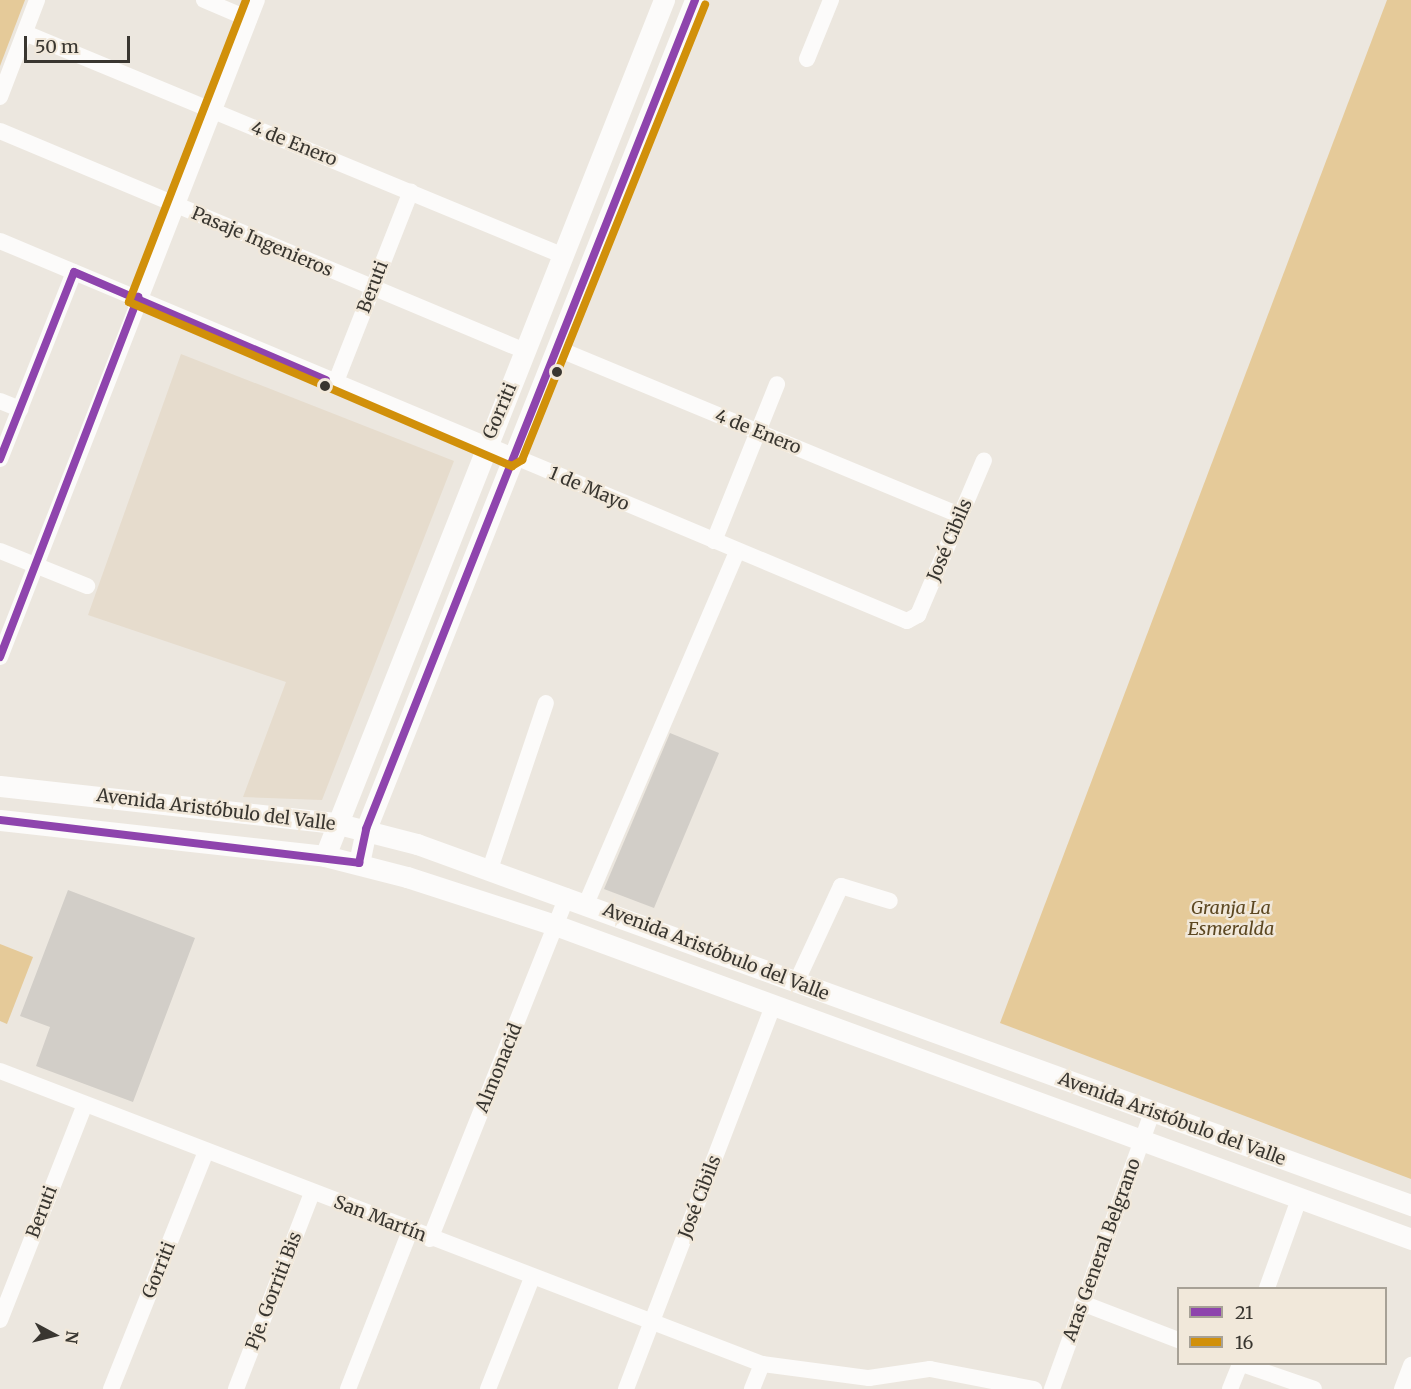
<!DOCTYPE html>
<meta charset="utf-8">
<style>
body{margin:0}
#map{position:relative;width:1411px;height:1389px;overflow:hidden;background:#ece7df;font-family:Merriweather,serif}
div>[style]{position:absolute}
.built>*{inset:0;background:#e6dccd}
.green>*{inset:0;background:#e5ca99}
.building>*{inset:0;background:#d2cec8}
.minor>*{height:16px;margin:-8px;padding:0 8px;transform-origin:8px;border-radius:8px;background:#fcfbfa}
.major>*{height:21px;margin:-10.5px;padding:0 10.5px;transform-origin:10.5px;border-radius:10.5px;background:#fcfbfa}
.bus-1>*{height:8px;margin:-4px;padding:0 4px;transform-origin:4px;border-radius:4px;background:#8e44ad}
.bus-2>*{height:8px;margin:-4px;padding:0 4px;transform-origin:4px;border-radius:4px;background:#d1900a}
.dots>*{width:16px;height:16px;translate:-50% -50%;box-sizing:border-box;border:3px solid #f1e8da;border-radius:50%}
span{translate:-50% -50%;white-space:nowrap;text-align:center;line-height:1.15;-webkit-text-stroke:5px #f1e8da;paint-order:stroke}
.street-label{font-size:18px;color:#393630}
.park-label{font-size:18px;color:#5c4721;font-style:italic}
.legend{position:absolute;left:1177px;top:1287px;width:210px;height:78px;box-sizing:border-box;background:#f1e8da;border:2px solid #a7a196;margin:0;padding:8px 10px;list-style:none;font-size:18px;color:#393630}
.legend li{display:flex;align-items:center;gap:12px;height:30px}
.legend b{width:30px;border:2px solid #a7a196}
.north{position:absolute;left:24px;top:1305px;width:60px;height:60px;-webkit-text-stroke:4px #f1e8da;paint-order:stroke;rotate:97deg;font-size:16px;font-weight:700;line-height:24px;text-align:center;color:#393630}
.north::after{content:'';display:block;margin:auto;width:21px;height:27px;background:#393630;clip-path:polygon(50% 0,100% 100%,50% 72%,0 100%)}
.scale{position:absolute;left:24px;top:36px;width:106px;height:27px;box-sizing:border-box;border:3px solid #393630;border-top:0;padding-left:8px;font-size:18px;line-height:21px;white-space:nowrap;color:#393630;-webkit-text-stroke:4px #f1e8da;paint-order:stroke}
</style>
<div id="map">
<div class="built">
<div style="clip-path:polygon(181px 354px,454px 461px,322px 800px,243px 797px,286px 682px,88px 615px)"></div>
</div>
<div class="green">
<div style="clip-path:polygon(0 0,25px 0,0 66px)"></div>
<div style="clip-path:polygon(1387px 0,1411px 0,1411px 1179px,1000px 1023px)"></div>
<div style="clip-path:polygon(0 944px,33px 957px,7px 1024px,0 1021px)"></div>
</div>
<div class="building">
<div style="clip-path:polygon(670px 733px,719px 753px,654px 908px,604px 889px)"></div>
<div style="clip-path:polygon(68px 890px,195px 938px,133px 1102px,36px 1066px,50px 1027px,20px 1016px)"></div>
</div>
<div class="minor">
<div style="left:204px;top:0;width:49px;rotate:22.9deg"></div>
<div style="left:25px;top:33px;width:583px;rotate:22.48deg"></div>
<div style="left:807px;top:59px;width:64px;rotate:-67.9deg"></div>
<div style="left:0;top:97px;width:104px;rotate:-69.1deg"></div>
<div style="left:0;top:131px;width:569px;rotate:22.74deg"></div>
<div style="left:0;top:241px;width:983px;rotate:22.73deg"></div>
<div style="left:907px;top:621px;width:13px;rotate:-29deg"></div>
<div style="left:918px;top:615px;width:168px;rotate:-66.9deg"></div>
<div style="left:556px;top:348px;width:437px;rotate:22.5deg"></div>
<div style="left:335px;top:384px;width:207px;rotate:-68.5deg"></div>
<div style="left:0;top:401px;width:22px;rotate:22deg"></div>
<div style="left:0;top:459px;width:201px;rotate:-68.4deg"></div>
<div style="left:714px;top:541px;width:169px;rotate:-68.1deg"></div>
<div style="left:0;top:551px;width:94px;rotate:21.9deg"></div>
<div style="left:0;top:657px;width:705px;rotate:-68.64deg"></div>
<div style="left:490px;top:869px;width:175px;rotate:-71.4deg"></div>
<div style="left:586px;top:904px;width:384px;rotate:-66.8deg"></div>
<div style="left:796px;top:983px;width:107px;rotate:-65.1deg"></div>
<div style="left:841px;top:886px;width:51px;rotate:17deg"></div>
<div style="left:0;top:1071px;width:816px;rotate:21.03deg"></div>
<div style="left:762px;top:1364px;width:108px;rotate:7.5deg"></div>
<div style="left:869px;top:1378px;width:62px;rotate:-8.4deg"></div>
<div style="left:930px;top:1369px;width:106px;rotate:10.9deg"></div>
<div style="left:430px;top:1239px;width:369px;rotate:-68.2deg"></div>
<div style="left:1267px;top:1288px;width:95px;rotate:-70.2deg"></div>
<div style="left:1082px;top:1303px;width:103px;rotate:21.1deg"></div>
<div style="left:0;top:1320px;width:232px;rotate:-68.5deg"></div>
<div style="left:1242px;top:1364px;width:76px;rotate:19.1deg"></div>
<div style="left:111px;top:1389px;width:255px;rotate:-68.2deg"></div>
<div style="left:236px;top:1389px;width:210px;rotate:-68.8deg"></div>
<div style="left:348px;top:1389px;width:170px;rotate:-68.6deg"></div>
<div style="left:488px;top:1389px;width:119px;rotate:-68.4deg"></div>
<div style="left:626px;top:1389px;width:410px;rotate:-69deg"></div>
<div style="left:752px;top:1389px;width:27px;rotate:-68deg"></div>
<div style="left:1052px;top:1389px;width:294px;rotate:-70.1deg"></div>
<div style="left:1230px;top:1389px;width:27px;rotate:-68deg"></div>
<div style="left:1402px;top:1389px;width:26px;rotate:-69deg"></div>
</div>
<div class="major">
<div style="left:0;top:786px;width:337px;rotate:6.3deg"></div>
<div style="left:335px;top:823px;width:85px;rotate:14.4deg"></div>
<div style="left:417px;top:844px;width:1058px;rotate:19.96deg"></div>
<div style="left:0;top:820px;width:327px;rotate:6.3deg"></div>
<div style="left:325px;top:856px;width:85px;rotate:14.4deg"></div>
<div style="left:407px;top:877px;width:156px;rotate:18deg"></div>
<div style="left:555px;top:925px;width:912px;rotate:20.14deg"></div>
<div style="left:325px;top:856px;width:921px;rotate:-68.4deg"></div>
<div style="left:359px;top:863px;width:35px;rotate:-78deg"></div>
<div style="left:366px;top:829px;width:892px;rotate:-68.35deg"></div>
</div>
<div class="bus-1">
<div style="left:0;top:459px;width:201px;rotate:-68.4deg"></div>
<div style="left:74px;top:272px;width:274px;rotate:23.2deg"></div>
<div style="left:0;top:657px;width:386px;rotate:-69deg"></div>
<div style="left:0;top:820px;width:362px;rotate:6.8deg"></div>
<div style="left:359px;top:863px;width:35px;rotate:-78deg"></div>
<div style="left:366px;top:829px;width:892px;rotate:-68.35deg"></div>
</div>
<div class="bus-2">
<div style="left:246px;top:0;width:324px;rotate:111.2deg"></div>
<div style="left:129px;top:302px;width:417px;rotate:23.2deg"></div>
<div style="left:512px;top:466px;width:12px;rotate:-31deg"></div>
<div style="left:522px;top:460px;width:491px;rotate:-68.1deg"></div>
</div>
<div class="dots">
<div style="left:557px;top:372px;background:#393630"></div>
<div style="left:325px;top:386px;background:#393630"></div>
</div>
<div class="street-label">
<span style="left:294px;top:144px;rotate:22deg">4 de Enero</span>
<span style="left:262px;top:242px;rotate:23deg">Pasaje Ingenieros</span>
<span style="left:373px;top:287px;rotate:-69deg">Beruti</span>
<span style="left:500px;top:411px;rotate:-67deg">Gorriti</span>
<span style="left:758px;top:432px;rotate:22deg">4 de Enero</span>
<span style="left:589px;top:489px;rotate:23deg">1 de Mayo</span>
<span style="left:950px;top:540px;rotate:-67deg">José Cibils</span>
<span style="left:216px;top:810px;rotate:7deg">Avenida Aristóbulo del Valle</span>
<span style="left:716px;top:952px;rotate:21deg">Avenida Aristóbulo del Valle</span>
<span style="left:499px;top:1068px;rotate:-68deg">Almonacid</span>
<span style="left:1172px;top:1119px;rotate:20deg">Avenida Aristóbulo del Valle</span>
<span style="left:700px;top:1197px;rotate:-69deg">José Cibils</span>
<span style="left:42px;top:1212px;rotate:-69deg">Beruti</span>
<span style="left:380px;top:1219px;rotate:21deg">San Martín</span>
<span style="left:1102px;top:1250px;rotate:-70deg">Aras General Belgrano</span>
<span style="left:159px;top:1270px;rotate:-68deg">Gorriti</span>
<span style="left:274px;top:1291px;rotate:-69deg">Pje. Gorriti Bis</span>
</div>
<div class="park-label">
<span style="left:1231px;top:919px">Granja La<br>Esmeralda</span>
</div>
<ul class="legend">
<li><b style="height:8px;background:#8e44ad"></b>21</li>
<li><b style="height:8px;background:#d1900a"></b>16</li>
</ul>
<div class="north">N</div>
<div class="scale">50 m</div>
</div>
